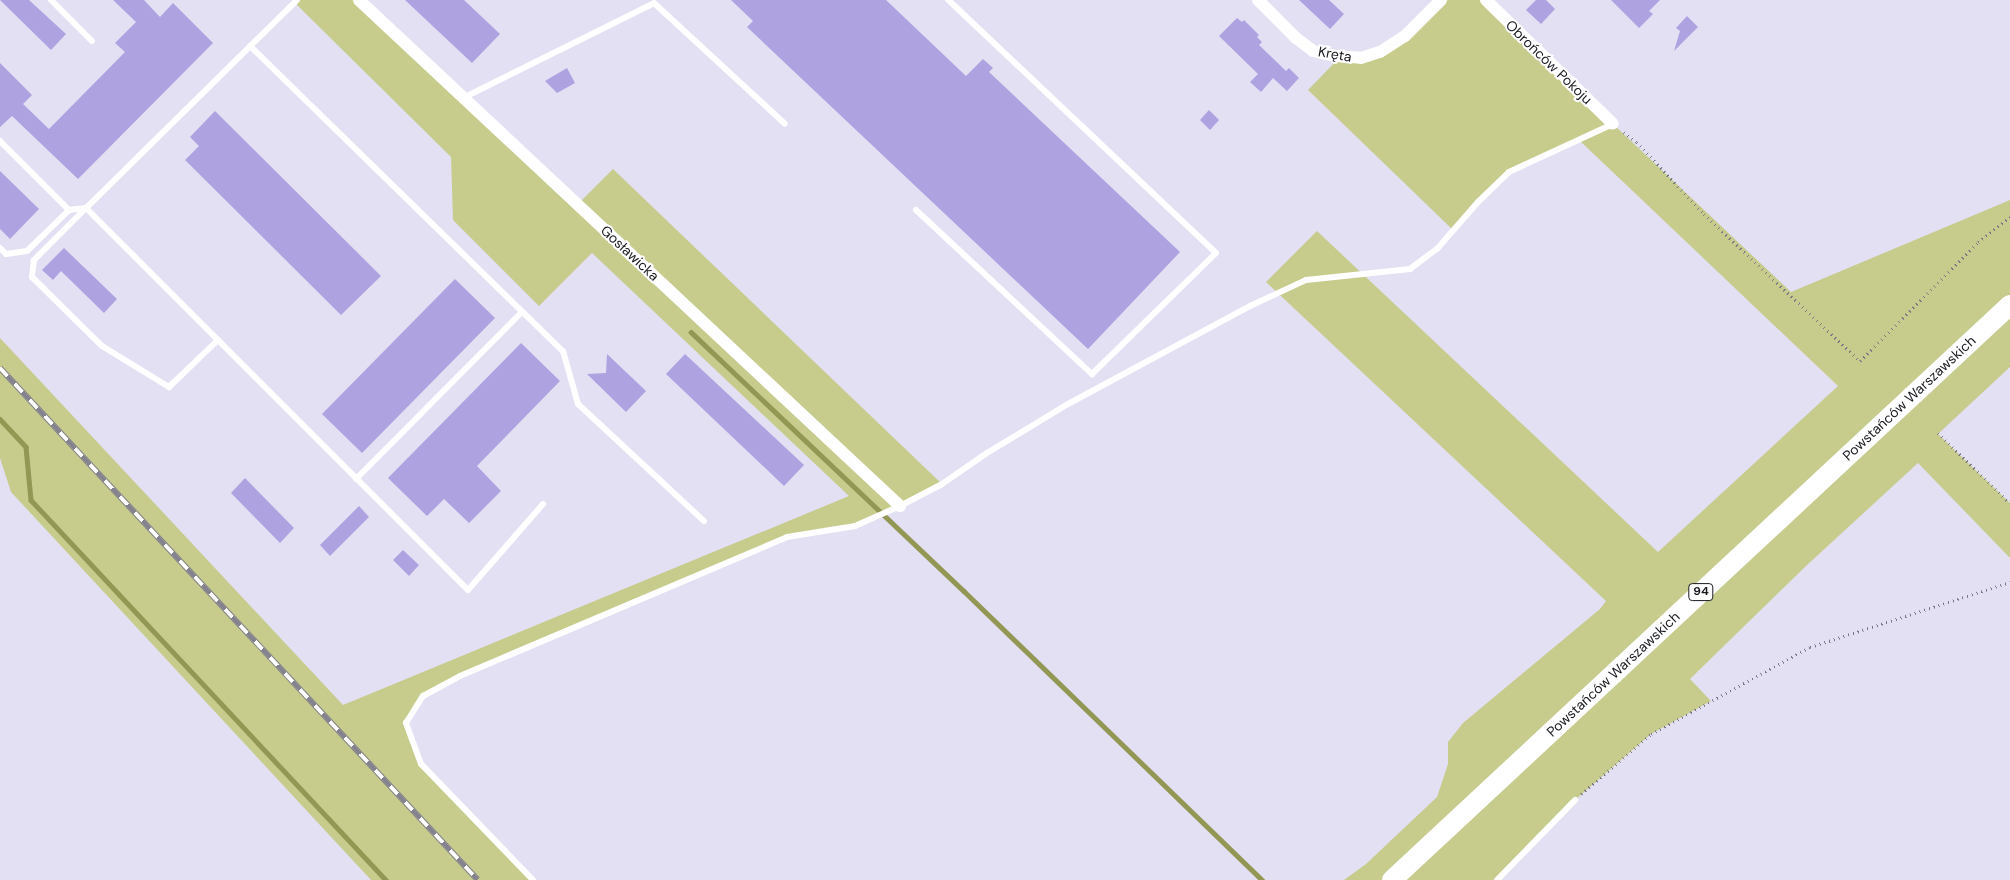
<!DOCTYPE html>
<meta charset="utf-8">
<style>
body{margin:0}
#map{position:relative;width:2010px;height:880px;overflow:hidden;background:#e3e0f3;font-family:"DM Sans",sans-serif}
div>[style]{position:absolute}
.green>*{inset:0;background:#c7cc8d}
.stream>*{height:4.5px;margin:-2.25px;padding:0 2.25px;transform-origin:2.25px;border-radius:2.25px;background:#939754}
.building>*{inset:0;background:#afa2e1}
.path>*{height:2.5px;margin-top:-1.25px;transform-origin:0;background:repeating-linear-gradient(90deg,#7a7884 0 1px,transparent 0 5px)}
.service>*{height:6px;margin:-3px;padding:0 3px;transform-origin:3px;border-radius:3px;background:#fff}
.minor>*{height:12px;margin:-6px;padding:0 6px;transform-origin:6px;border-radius:6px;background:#fff}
.primary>*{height:20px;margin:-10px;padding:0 10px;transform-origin:10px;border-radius:10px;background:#fff}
.rail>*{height:5.5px;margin-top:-2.75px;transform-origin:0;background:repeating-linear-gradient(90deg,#fff 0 11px,#84828f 0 22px);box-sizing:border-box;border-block:1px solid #84828f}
span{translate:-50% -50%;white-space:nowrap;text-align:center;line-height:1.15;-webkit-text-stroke:4px #fff;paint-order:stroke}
.shield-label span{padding:1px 4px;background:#fff;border:1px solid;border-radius:4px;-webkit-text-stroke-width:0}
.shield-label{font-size:12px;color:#1a1920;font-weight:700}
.street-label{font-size:14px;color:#1a1920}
</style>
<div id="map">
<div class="green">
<div style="clip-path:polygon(297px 0,359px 0,578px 204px,613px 169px,942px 484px,855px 526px,787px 537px,550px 637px,423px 696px,406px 723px,421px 764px,533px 880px,371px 880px,11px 492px,0 458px,0 338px,343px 705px,849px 496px,592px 253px,539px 306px,453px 220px,451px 157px,294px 2px)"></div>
<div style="clip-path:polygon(1441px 0,1486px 0,1613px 124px,1791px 292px,2010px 200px,2010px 367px,1938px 434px,2010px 503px,2010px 558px,1918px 463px,1806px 566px,1690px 679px,1711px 701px,1651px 734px,1575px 800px,1497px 880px,1344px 880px,1366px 864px,1437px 797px,1448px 764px,1448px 742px,1463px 723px,1600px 609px,1606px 601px,1266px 282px,1317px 231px,1658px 552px,1838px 386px,1579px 140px,1509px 172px,1453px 230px,1308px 90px,1340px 57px,1380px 52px)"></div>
</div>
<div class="stream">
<div style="left:691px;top:332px;width:376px;rotate:43.5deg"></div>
<div style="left:964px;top:591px;width:415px;rotate:44.1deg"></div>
<div style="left:0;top:419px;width:38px;rotate:47deg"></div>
<div style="left:26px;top:447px;width:53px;rotate:84.6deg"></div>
<div style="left:31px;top:500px;width:520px;rotate:46.95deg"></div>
</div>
<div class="building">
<div style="clip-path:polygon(0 0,29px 0,66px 34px,51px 50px)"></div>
<div style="clip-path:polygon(113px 0,144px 0,160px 17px,173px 3px,213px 43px,78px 179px,12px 116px,0 127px,0 63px,32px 95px,23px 104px,49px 129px,125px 52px,115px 43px,136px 22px)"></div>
<div style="clip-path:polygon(405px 0,464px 0,500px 34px,472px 63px)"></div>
<div style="clip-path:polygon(731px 0,886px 0,966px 76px,983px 59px,993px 68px,989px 72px,1180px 252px,1088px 349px,747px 27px,753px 21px)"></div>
<div style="clip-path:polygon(1299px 0,1329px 0,1344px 14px,1330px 29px)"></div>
<div style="clip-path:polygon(1536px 0,1546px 0,1555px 9px,1541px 24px,1526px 10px)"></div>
<div style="clip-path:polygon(1611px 0,1660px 0,1649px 11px,1653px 14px,1639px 28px)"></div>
<div style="clip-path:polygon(1687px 16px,1698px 27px,1674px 51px,1680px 31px,1676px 28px)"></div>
<div style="clip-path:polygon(1237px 18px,1242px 22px,1244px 20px,1259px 35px,1257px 37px,1262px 42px,1259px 45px,1286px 71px,1289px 68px,1299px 78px,1287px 91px,1273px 78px,1261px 92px,1250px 82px,1258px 74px,1219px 36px)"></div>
<div style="clip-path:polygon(567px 68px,575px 83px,557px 93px,545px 81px)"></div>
<div style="clip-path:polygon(1209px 110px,1219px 120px,1210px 130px,1200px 120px)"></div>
<div style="clip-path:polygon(215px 111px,381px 276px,341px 315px,185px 160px,199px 146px,190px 137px)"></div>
<div style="clip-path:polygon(0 171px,39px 209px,10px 239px,0 229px)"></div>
<div style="clip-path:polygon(64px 248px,117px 299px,104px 313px,61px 271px,53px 280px,42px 270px)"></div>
<div style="clip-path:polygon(455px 279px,495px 318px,362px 453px,322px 414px)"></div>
<div style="clip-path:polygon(521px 343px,560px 381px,477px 466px,501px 491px,469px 523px,444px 499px,427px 516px,388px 478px)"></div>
<div style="clip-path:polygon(607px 354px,646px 391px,626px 412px,587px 374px,606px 373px)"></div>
<div style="clip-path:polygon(685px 354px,804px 465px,784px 486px,666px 374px)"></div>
<div style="clip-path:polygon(245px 478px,294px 528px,280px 543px,231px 493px)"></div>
<div style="clip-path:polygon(359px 506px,369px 517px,330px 556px,320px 545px)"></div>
<div style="clip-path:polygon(403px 550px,419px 565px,409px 576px,393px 560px)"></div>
</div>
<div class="path">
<div style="left:1624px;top:132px;width:16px;rotate:38deg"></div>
<div style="left:1637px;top:142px;width:98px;rotate:47.1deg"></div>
<div style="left:1704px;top:214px;width:214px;rotate:43.3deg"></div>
<div style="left:1860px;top:361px;width:168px;rotate:-45.2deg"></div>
<div style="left:1978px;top:242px;width:41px;rotate:-38deg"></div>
<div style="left:1938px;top:433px;width:100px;rotate:44.2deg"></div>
<div style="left:1581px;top:794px;width:92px;rotate:-40.6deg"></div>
<div style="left:1651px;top:734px;width:181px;rotate:-28.7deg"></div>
<div style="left:1810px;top:647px;width:210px;rotate:-18deg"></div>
</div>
<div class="service">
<div style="left:51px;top:0;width:58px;rotate:45deg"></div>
<div style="left:297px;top:0;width:296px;rotate:135.4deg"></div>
<div style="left:86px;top:208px;width:540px;rotate:45deg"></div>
<div style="left:468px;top:590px;width:114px;rotate:-48.9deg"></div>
<div style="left:250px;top:46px;width:437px;rotate:44.3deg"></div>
<div style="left:563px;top:351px;width:55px;rotate:74.2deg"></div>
<div style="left:578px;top:404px;width:172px;rotate:42.9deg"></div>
<div style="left:463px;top:98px;width:213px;rotate:-26.4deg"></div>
<div style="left:654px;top:3px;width:178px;rotate:42.7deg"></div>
<div style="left:0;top:141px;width:98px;rotate:45deg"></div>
<div style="left:69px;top:210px;width:17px;rotate:-7deg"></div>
<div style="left:86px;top:208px;width:74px;rotate:135deg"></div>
<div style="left:34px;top:260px;width:17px;rotate:97deg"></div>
<div style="left:32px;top:277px;width:98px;rotate:44.6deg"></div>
<div style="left:102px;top:346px;width:79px;rotate:31.5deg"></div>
<div style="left:169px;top:387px;width:68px;rotate:-43.8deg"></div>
<div style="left:916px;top:210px;width:241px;rotate:43deg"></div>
<div style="left:1092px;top:374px;width:173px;rotate:-44.3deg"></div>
<div style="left:1216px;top:253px;width:369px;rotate:-136.6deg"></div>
<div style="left:0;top:248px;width:8px;rotate:45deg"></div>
<div style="left:6px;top:254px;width:21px;rotate:-8deg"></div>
<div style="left:27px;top:251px;width:59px;rotate:-44.3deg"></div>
<div style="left:356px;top:479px;width:235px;rotate:-45.2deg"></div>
<div style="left:533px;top:880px;width:161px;rotate:-134deg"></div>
<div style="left:421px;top:764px;width:44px;rotate:-110.1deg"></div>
<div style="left:406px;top:723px;width:32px;rotate:-58deg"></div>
<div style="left:423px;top:696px;width:42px;rotate:-28.4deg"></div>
<div style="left:460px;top:676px;width:355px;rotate:-23deg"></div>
<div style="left:787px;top:537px;width:69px;rotate:-9.2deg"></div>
<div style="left:855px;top:526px;width:49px;rotate:-24deg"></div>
<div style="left:900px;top:506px;width:47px;rotate:-27.6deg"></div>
<div style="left:942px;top:484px;width:55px;rotate:-34.6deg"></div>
<div style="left:987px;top:453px;width:95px;rotate:-31.2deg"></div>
<div style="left:1068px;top:404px;width:207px;rotate:-28.3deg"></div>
<div style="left:1250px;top:306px;width:62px;rotate:-24.9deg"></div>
<div style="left:1306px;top:280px;width:105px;rotate:-6deg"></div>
<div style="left:1410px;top:269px;width:34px;rotate:-37deg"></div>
<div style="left:1437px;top:249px;width:62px;rotate:-48.9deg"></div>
<div style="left:1478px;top:202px;width:43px;rotate:-44.1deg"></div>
<div style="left:1509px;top:172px;width:115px;rotate:-24.8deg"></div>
<div style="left:1497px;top:880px;width:112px;rotate:-45.7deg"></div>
</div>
<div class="minor">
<div style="left:359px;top:0;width:741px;rotate:43.09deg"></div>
<div style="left:1258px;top:0;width:54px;rotate:45deg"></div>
<div style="left:1296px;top:38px;width:21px;rotate:37deg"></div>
<div style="left:1313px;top:51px;width:23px;rotate:13deg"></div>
<div style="left:1335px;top:56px;width:26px;rotate:4deg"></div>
<div style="left:1361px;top:58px;width:20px;rotate:-18deg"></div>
<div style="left:1380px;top:52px;width:30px;rotate:-33deg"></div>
<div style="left:1405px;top:36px;width:51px;rotate:-45deg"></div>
<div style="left:1486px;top:0;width:177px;rotate:44.3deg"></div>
</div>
<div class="primary">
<div style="left:1392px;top:880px;width:844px;rotate:-42.94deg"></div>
</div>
<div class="rail">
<div style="left:0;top:368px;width:700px;rotate:46.97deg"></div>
</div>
<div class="shield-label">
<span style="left:1701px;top:592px">94</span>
</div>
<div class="street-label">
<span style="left:1335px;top:54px;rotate:10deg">Kręta</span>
<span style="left:1549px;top:62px;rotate:44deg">Obrońców Pokoju</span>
<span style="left:630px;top:253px;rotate:43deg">Gosławicka</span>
<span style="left:1909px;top:398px;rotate:-43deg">Powstańców Warszawskich</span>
<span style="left:1613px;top:674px;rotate:-43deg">Powstańców Warszawskich</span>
</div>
</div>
